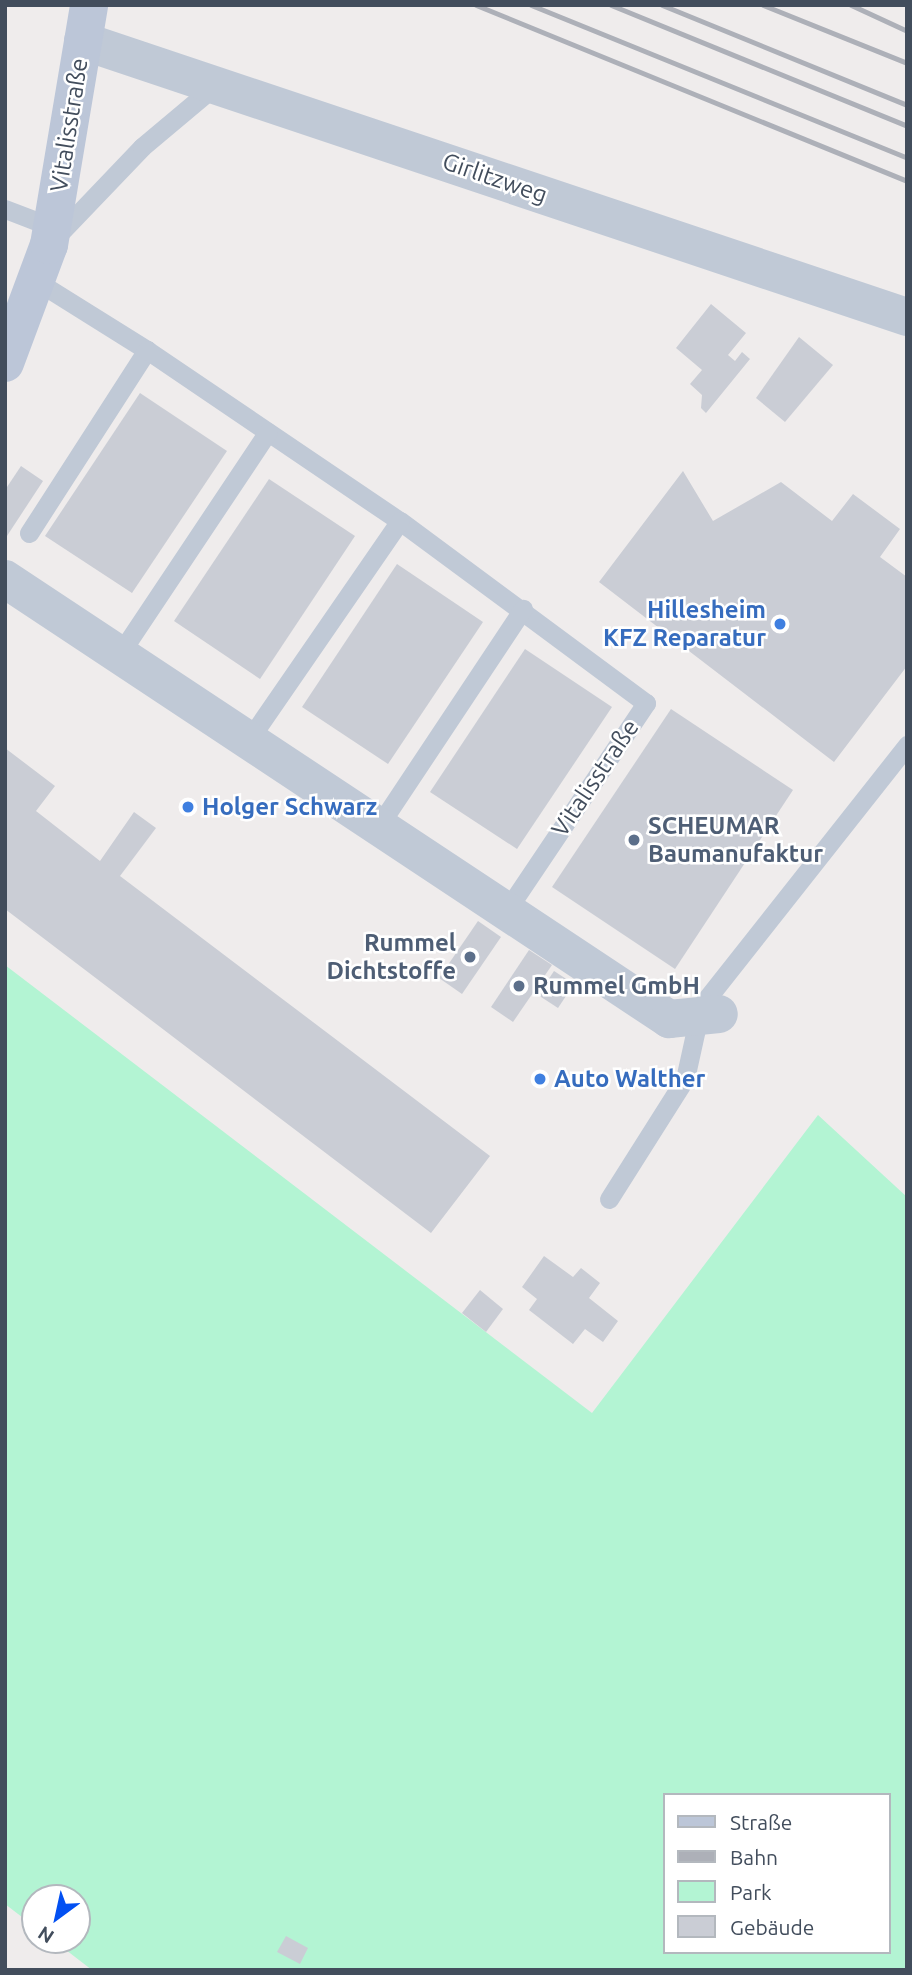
<!DOCTYPE html>
<meta charset="utf-8">
<style>
body{margin:0}
#map{position:relative;width:912px;height:1975px;overflow:hidden;background:#efecec;font-family:Ubuntu,sans-serif}
div>[style]{position:absolute}
.green>*{inset:0;background:#b3f4d3}
.building>*{inset:0;background:#cacdd5}
.lane>*{height:19px;margin:-9.5px;padding:0 9.5px;transform-origin:9.5px;border-radius:9.5px;background:#c0c9d6}
.street>*{height:38px;margin:-19px;padding:0 19px;transform-origin:19px;border-radius:19px;background:#c0c9d6}
.secondary>*{height:38px;margin:-19px;padding:0 19px;transform-origin:19px;border-radius:19px;background:#bcc6d8}
.rail>*{height:5px;margin:-2.5px;padding:0 2.5px;transform-origin:2.5px;border-radius:2.5px;background:#adb0b8}
.dots>*{width:19px;height:19px;translate:-50% -50%;box-sizing:border-box;border:4px solid #fff;border-radius:50%}
span{translate:-50% -50%;white-space:nowrap;text-align:center;line-height:1.15;-webkit-text-stroke:5px #fff;paint-order:stroke}
.street-label{font-size:24px;color:#424d5c}
.shop-label{font-size:24px;color:#366cbe;font-weight:700}
.right{translate:-100% -50%;text-align:right}
.left{translate:0 -50%;text-align:left}
.service-label{font-size:24px;color:#4e5e75;font-weight:700}
.frame{position:absolute;inset:0;border:7px solid #424d5c;pointer-events:none}
.legend{position:absolute;left:663px;top:1793px;width:228px;height:161px;box-sizing:border-box;background:#fff;border:2px solid #b3b8be;margin:0;padding:9px 12px;list-style:none;font-size:21px;color:#424d5c}
.legend li{display:flex;align-items:center;gap:14px;height:35px}
.legend b{width:35px;border:2px solid #b3b8be}
.north{position:absolute;left:21px;top:1884px;width:70px;height:70px;box-sizing:border-box;background:#fff;border:2px solid #b3b8be;border-radius:50%;rotate:213deg;font-size:19px;font-weight:700;line-height:28px;text-align:center;color:#424d5c}
.north::after{content:'';display:block;margin:auto;width:24px;height:32px;background:#0250f2;clip-path:polygon(50% 0,100% 100%,50% 72%,0 100%)}
</style>
<div id="map">
<div class="green">
<div style="clip-path:polygon(evenodd,5px 965px,592px 1413px,818px 1115px,907px 1197px,907px 1970px,92px 1970px,53px 1940px,77px 1940px,77px 1898px,35px 1898px,35px 1927px,5px 1904px,5px 965px,665px 1795px,889px 1795px,889px 1952px,665px 1952px,665px 1795px)"></div>
</div>
<div class="building">
<div style="clip-path:polygon(711px 304px,746px 333px,728px 355px,735px 361px,742px 352px,750px 359px,706px 413px,701px 408px,702px 395px,690px 384px,702px 370px,676px 348px)"></div>
<div style="clip-path:polygon(799px 337px,833px 365px,785px 422px,756px 398px)"></div>
<div style="clip-path:polygon(140px 393px,227px 451px,132px 593px,45px 536px)"></div>
<div style="clip-path:polygon(21px 466px,43px 481px,5px 539px,5px 490px)"></div>
<div style="clip-path:polygon(683px 471px,713px 521px,781px 482px,832px 521px,853px 494px,900px 529px,880px 557px,907px 577px,907px 666px,834px 762px,599px 582px)"></div>
<div style="clip-path:polygon(269px 479px,355px 536px,260px 679px,174px 621px)"></div>
<div style="clip-path:polygon(397px 564px,483px 622px,388px 764px,302px 707px)"></div>
<div style="clip-path:polygon(525px 649px,612px 707px,517px 849px,430px 792px)"></div>
<div style="clip-path:polygon(671px 709px,793px 790px,675px 969px,552px 887px)"></div>
<div style="clip-path:polygon(5px 748px,55px 786px,36px 811px,100px 861px,134px 812px,156px 828px,120px 876px,490px 1156px,431px 1233px,5px 909px)"></div>
<div style="clip-path:polygon(478px 921px,501px 937px,462px 994px,439px 978px)"></div>
<div style="clip-path:polygon(529px 950px,552px 965px,513px 1022px,491px 1007px)"></div>
<div style="clip-path:polygon(554px 971px,574px 984px,558px 1008px,538px 995px)"></div>
<div style="clip-path:polygon(544px 1256px,573px 1277px,581px 1268px,600px 1283px,589px 1298px,618px 1321px,603px 1342px,585px 1329px,573px 1344px,529px 1310px,537px 1299px,522px 1287px)"></div>
<div style="clip-path:polygon(480px 1290px,503px 1309px,486px 1332px,462px 1313px)"></div>
<div style="clip-path:polygon(286px 1936px,308px 1948px,300px 1964px,277px 1952px)"></div>
</div>
<div class="lane">
<div style="left:5px;top:209px;width:50px;rotate:21deg"></div>
<div style="left:57px;top:236px;width:123px;rotate:-46.3deg"></div>
<div style="left:142px;top:147px;width:98px;rotate:-40deg"></div>
<div style="left:38px;top:282px;width:128px;rotate:32deg"></div>
<div style="left:29px;top:533px;width:218px;rotate:-57.2deg"></div>
<div style="left:147px;top:350px;width:305px;rotate:34.1deg"></div>
<div style="left:400px;top:521px;width:306px;rotate:36.5deg"></div>
<div style="left:646px;top:703px;width:253px;rotate:123.9deg"></div>
<div style="left:119px;top:655px;width:268px;rotate:-56.3deg"></div>
<div style="left:248px;top:741px;width:267px;rotate:-55.4deg"></div>
<div style="left:378px;top:827px;width:262px;rotate:-56.4deg"></div>
<div style="left:609px;top:1199px;width:142px;rotate:-57.7deg"></div>
<div style="left:685px;top:1079px;width:75px;rotate:-77.6deg"></div>
<div style="left:701px;top:1006px;width:333px;rotate:-51.7deg"></div>
</div>
<div class="street">
<div style="left:83px;top:41px;width:869px;rotate:18.52deg"></div>
<div style="left:5px;top:579px;width:797px;rotate:33.53deg"></div>
<div style="left:669px;top:1019px;width:50px;rotate:-5.7deg"></div>
</div>
<div class="secondary">
<div style="left:5px;top:363px;width:126px;rotate:-69.6deg"></div>
<div style="left:49px;top:245px;width:243px;rotate:-80.5deg"></div>
</div>
<div class="rail">
<div style="left:476px;top:5px;width:466px;rotate:22.2deg"></div>
<div style="left:531px;top:5px;width:406px;rotate:22.1deg"></div>
<div style="left:611px;top:5px;width:320px;rotate:22.2deg"></div>
<div style="left:662px;top:5px;width:265px;rotate:22.2deg"></div>
<div style="left:763px;top:5px;width:155px;rotate:21.9deg"></div>
<div style="left:851px;top:5px;width:62px;rotate:24.9deg"></div>
</div>
<div class="dots">
<div style="left:780px;top:624px;background:#3f7fe0"></div>
<div style="left:188px;top:807px;background:#3f7fe0"></div>
<div style="left:634px;top:840px;background:#5c6f8a"></div>
<div style="left:470px;top:957px;background:#5c6f8a"></div>
<div style="left:519px;top:986px;background:#5c6f8a"></div>
<div style="left:540px;top:1079px;background:#3f7fe0"></div>
</div>
<div class="street-label">
<span style="left:69px;top:125px;rotate:-81deg">Vitalisstraße</span>
<span style="left:495px;top:178px;rotate:19deg">Girlitzweg</span>
<span style="left:595px;top:778px;rotate:-56deg">Vitalisstraße</span>
</div>
<div class="shop-label">
<span class="right" style="left:766px;top:624px">Hillesheim<br>KFZ Reparatur</span>
<span class="left" style="left:202px;top:807px">Holger Schwarz</span>
<span class="left" style="left:554px;top:1079px">Auto Walther</span>
</div>
<div class="service-label">
<span class="left" style="left:648px;top:840px">SCHEUMAR<br>Baumanufaktur</span>
<span class="right" style="left:456px;top:957px">Rummel<br>Dichtstoffe</span>
<span class="left" style="left:533px;top:986px">Rummel GmbH</span>
</div>
<div class="frame"></div>
<ul class="legend">
<li><b style="height:9px;background:#bcc6d8"></b>Straße</li>
<li><b style="height:9px;background:#adb0b8"></b>Bahn</li>
<li><b style="height:19px;background:#b3f4d3"></b>Park</li>
<li><b style="height:19px;background:#cacdd5"></b>Gebäude</li>
</ul>
<div class="north">N</div>
</div>
